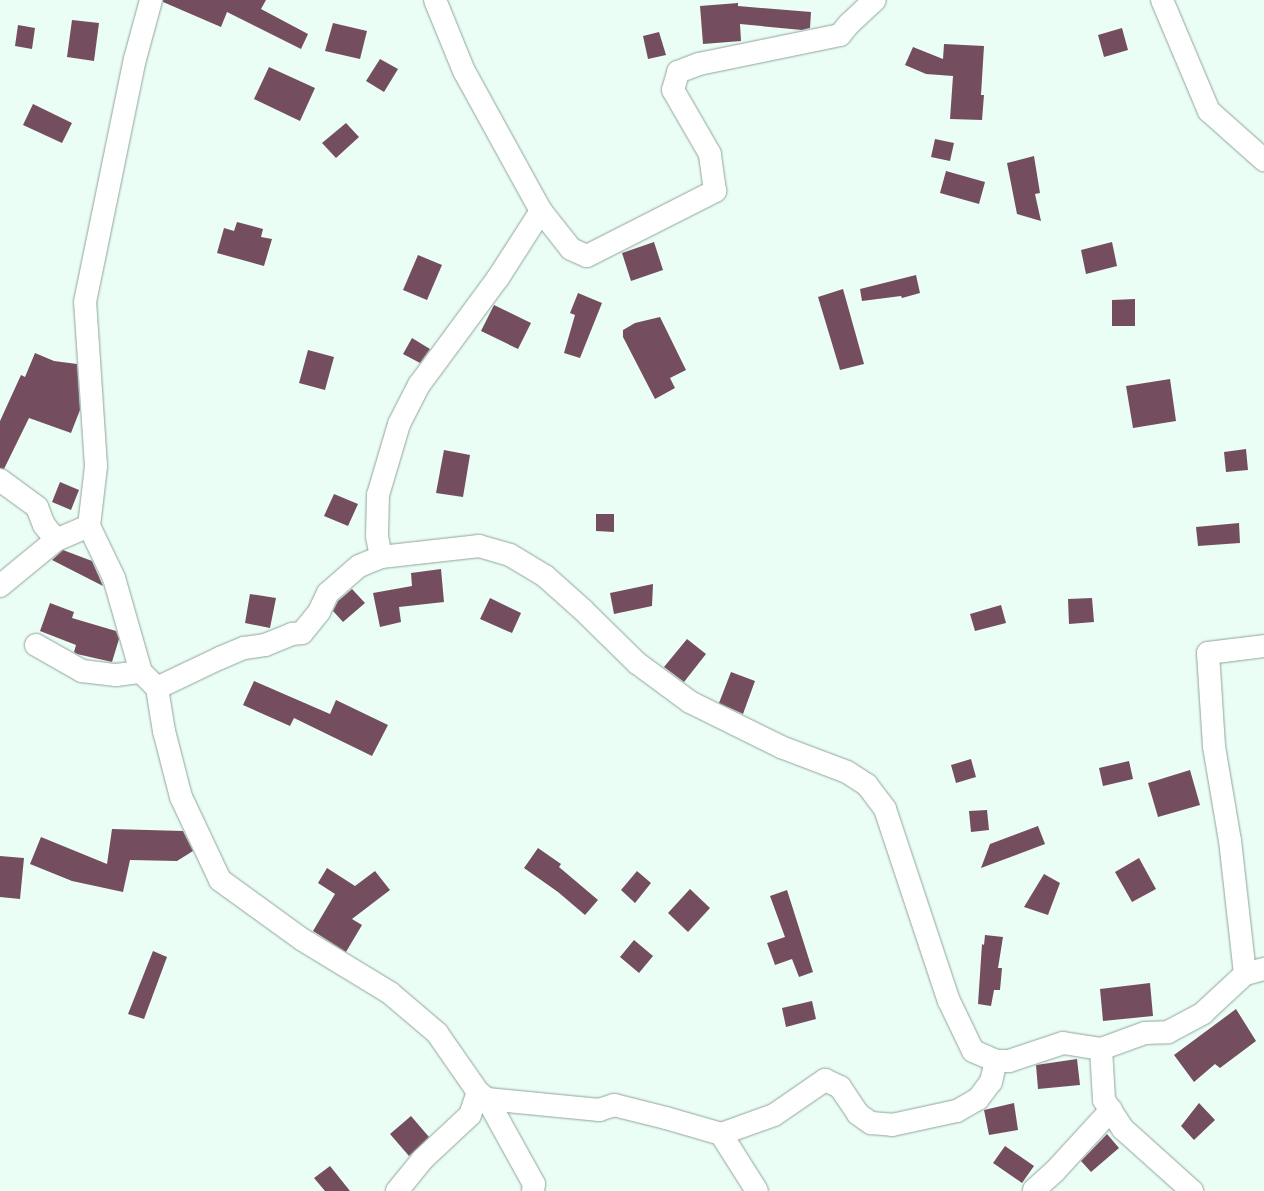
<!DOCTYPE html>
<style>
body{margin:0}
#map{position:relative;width:1264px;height:1191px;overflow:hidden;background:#ebfef5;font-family:"Golos Text",sans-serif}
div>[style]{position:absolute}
.building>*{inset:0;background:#744e5f}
.roads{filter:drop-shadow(0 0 1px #8fa49a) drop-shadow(0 0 1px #8fa49a)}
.minor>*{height:22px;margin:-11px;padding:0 11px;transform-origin:11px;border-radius:11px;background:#fff}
span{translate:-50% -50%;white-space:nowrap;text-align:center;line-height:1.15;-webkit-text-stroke:4px #fff;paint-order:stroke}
</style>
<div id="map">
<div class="building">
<div style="clip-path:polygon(163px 0,266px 0,261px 9px,308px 34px,301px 49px,227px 12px,221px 27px,163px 2px)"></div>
<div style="clip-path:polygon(738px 3px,738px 6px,811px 12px,810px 28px,802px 30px,740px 24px,741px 41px,703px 44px,700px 6px)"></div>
<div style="clip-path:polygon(72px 20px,99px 23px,94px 61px,67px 57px)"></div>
<div style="clip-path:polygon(333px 23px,367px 31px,360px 59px,325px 51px)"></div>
<div style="clip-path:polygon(18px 25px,35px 28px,32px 49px,15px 46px)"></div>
<div style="clip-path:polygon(1122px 28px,1128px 50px,1104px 57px,1098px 35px)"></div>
<div style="clip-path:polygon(659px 32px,666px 55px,648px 59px,643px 36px)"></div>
<div style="clip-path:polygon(944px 44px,984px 46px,981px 95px,984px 95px,982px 120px,950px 119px,953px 76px,926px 74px,905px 65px,913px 47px,943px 59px)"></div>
<div style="clip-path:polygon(380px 59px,398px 69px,384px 92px,366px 81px)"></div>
<div style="clip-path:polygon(269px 67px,315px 88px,300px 121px,254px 99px)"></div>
<div style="clip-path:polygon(33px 104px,72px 123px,62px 143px,23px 125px)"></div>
<div style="clip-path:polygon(346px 123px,359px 137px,336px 158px,322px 143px)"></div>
<div style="clip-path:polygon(935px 139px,954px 143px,950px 161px,931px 157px)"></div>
<div style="clip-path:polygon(1034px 156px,1040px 193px,1035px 194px,1041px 221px,1017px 214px,1007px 163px)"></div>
<div style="clip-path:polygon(946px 171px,985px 182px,979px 204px,940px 193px)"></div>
<div style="clip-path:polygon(237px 222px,263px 229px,261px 237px,272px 239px,264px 266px,217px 253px,224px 228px,234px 231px)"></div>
<div style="clip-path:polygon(654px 242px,663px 270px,631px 281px,622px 253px)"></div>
<div style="clip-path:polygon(1112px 242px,1117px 266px,1086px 274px,1081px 250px)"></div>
<div style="clip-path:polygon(418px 255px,442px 265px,427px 300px,403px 290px)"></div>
<div style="clip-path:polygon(916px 275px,920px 293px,902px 298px,901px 296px,862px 301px,860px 289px)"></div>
<div style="clip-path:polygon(843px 289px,864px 364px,840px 370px,818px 297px)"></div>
<div style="clip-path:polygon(578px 293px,602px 303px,580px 358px,564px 353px,575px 315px,570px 313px)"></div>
<div style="clip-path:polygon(1135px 299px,1135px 326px,1112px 326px,1112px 300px)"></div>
<div style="clip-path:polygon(494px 305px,531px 323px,518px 349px,481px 331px)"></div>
<div style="clip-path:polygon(660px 317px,686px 370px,670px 378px,675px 388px,655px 399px,623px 337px,623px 330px,635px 323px)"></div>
<div style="clip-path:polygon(412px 338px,430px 349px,420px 363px,403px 354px)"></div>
<div style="clip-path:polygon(308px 350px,334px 357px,325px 390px,299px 383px)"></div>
<div style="clip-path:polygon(35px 353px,54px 361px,77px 364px,80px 410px,71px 433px,29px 418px,4px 469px,0 468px,0 421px,21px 375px,25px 377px)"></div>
<div style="clip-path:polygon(1170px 379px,1176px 421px,1133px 428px,1126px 386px)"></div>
<div style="clip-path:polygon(1246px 449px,1248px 470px,1226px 472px,1224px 452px)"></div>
<div style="clip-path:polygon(444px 450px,470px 455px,463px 497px,436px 493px)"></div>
<div style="clip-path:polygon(60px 482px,79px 490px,71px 510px,52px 502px)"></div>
<div style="clip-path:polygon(334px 494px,358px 504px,348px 526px,324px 516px)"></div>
<div style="clip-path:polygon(596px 514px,614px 514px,614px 532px,596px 531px)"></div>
<div style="clip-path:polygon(1239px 523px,1240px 543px,1198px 546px,1196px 527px)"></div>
<div style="clip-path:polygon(63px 550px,92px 561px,103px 586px,52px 560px)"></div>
<div style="clip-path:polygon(441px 569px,444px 602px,399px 607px,401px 622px,380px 627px,373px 593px,412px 586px,411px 573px)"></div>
<div style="clip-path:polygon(653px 584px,652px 606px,614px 614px,610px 593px)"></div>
<div style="clip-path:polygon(352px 589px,365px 603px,343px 622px,333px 611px,338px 601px)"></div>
<div style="clip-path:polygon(250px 594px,276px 598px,270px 628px,245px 623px)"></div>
<div style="clip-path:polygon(490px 598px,521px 613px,512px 633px,480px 619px)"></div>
<div style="clip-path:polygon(1092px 598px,1094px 622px,1069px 624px,1068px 599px)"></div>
<div style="clip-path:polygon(50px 603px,74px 612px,72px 618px,116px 631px,119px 639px,112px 662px,77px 654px,74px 652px,76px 645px,40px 631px)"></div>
<div style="clip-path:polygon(1001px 605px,1006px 623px,975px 631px,970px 614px)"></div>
<div style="clip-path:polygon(687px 639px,706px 654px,684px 682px,664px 667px)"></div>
<div style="clip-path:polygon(731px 672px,755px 681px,743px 714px,719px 703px)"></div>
<div style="clip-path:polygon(254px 681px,330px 714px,336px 700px,388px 725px,372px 756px,294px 718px,290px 726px,243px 705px)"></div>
<div style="clip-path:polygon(971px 759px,976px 777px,956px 783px,951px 765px)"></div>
<div style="clip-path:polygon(1129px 761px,1133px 779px,1103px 786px,1099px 768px)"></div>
<div style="clip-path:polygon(1190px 770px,1200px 805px,1158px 817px,1148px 783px)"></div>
<div style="clip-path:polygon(987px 810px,989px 830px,971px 832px,969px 811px)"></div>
<div style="clip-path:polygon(1038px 826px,1045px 844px,981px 868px,990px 844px)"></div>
<div style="clip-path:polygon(112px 829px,183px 831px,193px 851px,177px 861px,130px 860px,123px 892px,72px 881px,30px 864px,41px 837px,107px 864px)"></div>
<div style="clip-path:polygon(538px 848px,561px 864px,559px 867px,598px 900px,585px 915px,558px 892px,524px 868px)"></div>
<div style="clip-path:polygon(0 856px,24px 858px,20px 899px,0 897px)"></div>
<div style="clip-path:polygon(1139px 858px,1156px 889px,1132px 902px,1115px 872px)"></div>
<div style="clip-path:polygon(327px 868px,355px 886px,375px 871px,390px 890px,352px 919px,362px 925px,346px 952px,313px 931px,335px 894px,318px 883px)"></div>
<div style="clip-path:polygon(637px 871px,651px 883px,635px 903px,621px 890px)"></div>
<div style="clip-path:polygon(1044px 874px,1060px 883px,1048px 915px,1024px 907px)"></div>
<div style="clip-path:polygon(690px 889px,710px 908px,688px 932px,668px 913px)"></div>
<div style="clip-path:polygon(787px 890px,813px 972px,799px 977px,792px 959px,775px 965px,767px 943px,785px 937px,770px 896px)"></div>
<div style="clip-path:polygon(985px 935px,1003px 937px,998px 968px,1002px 968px,1000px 990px,994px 990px,991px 1006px,978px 1004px,982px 944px,984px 945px)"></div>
<div style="clip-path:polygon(634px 940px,653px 956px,639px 973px,620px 957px)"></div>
<div style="clip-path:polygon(153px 951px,167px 957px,144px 1019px,128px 1014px)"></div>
<div style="clip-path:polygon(1150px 983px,1153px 1016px,1103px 1021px,1100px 989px)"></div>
<div style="clip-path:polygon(812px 1001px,816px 1019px,786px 1027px,782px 1008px)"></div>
<div style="clip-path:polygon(1236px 1009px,1256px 1041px,1220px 1068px,1215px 1064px,1194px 1082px,1174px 1055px)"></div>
<div style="clip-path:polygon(1077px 1059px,1080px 1085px,1038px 1089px,1036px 1065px)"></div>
<div style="clip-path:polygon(1014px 1103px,1018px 1130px,989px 1135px,984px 1110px)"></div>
<div style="clip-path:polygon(1199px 1103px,1215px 1120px,1194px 1140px,1181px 1126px)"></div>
<div style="clip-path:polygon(411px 1116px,429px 1137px,409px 1156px,390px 1134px)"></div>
<div style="clip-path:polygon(1107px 1134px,1119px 1148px,1091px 1172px,1081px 1161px)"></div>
<div style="clip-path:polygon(1005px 1146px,1034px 1166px,1022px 1183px,993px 1163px)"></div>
<div style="clip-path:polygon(330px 1166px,350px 1191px,325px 1191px,314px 1178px)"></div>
</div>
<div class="roads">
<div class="minor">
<div style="left:435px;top:0;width:77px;rotate:67.8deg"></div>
<div style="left:464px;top:71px;width:160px;rotate:61.2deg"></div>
<div style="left:541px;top:211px;width:48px;rotate:51.7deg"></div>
<div style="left:571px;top:249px;width:17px;rotate:24deg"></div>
<div style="left:587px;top:256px;width:144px;rotate:-26.9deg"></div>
<div style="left:715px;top:191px;width:37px;rotate:-98deg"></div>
<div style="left:710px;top:154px;width:74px;rotate:-120deg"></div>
<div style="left:673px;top:90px;width:19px;rotate:-74deg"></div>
<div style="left:678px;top:72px;width:22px;rotate:-21deg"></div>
<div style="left:699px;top:64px;width:144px;rotate:-11.6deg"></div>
<div style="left:840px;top:35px;width:14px;rotate:-51deg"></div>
<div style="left:849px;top:24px;width:35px;rotate:-43deg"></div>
<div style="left:1162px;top:0;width:121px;rotate:67.1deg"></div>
<div style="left:1209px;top:111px;width:74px;rotate:41.7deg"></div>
<div style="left:0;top:480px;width:46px;rotate:36.1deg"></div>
<div style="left:37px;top:507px;width:19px;rotate:69deg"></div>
<div style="left:44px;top:525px;width:19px;rotate:51deg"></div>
<div style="left:89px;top:526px;width:58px;rotate:64.3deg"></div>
<div style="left:114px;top:578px;width:98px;rotate:74deg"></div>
<div style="left:141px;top:672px;width:23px;rotate:45deg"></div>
<div style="left:157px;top:688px;width:44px;rotate:80.8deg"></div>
<div style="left:164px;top:731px;width:68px;rotate:75.6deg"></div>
<div style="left:181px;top:797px;width:92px;rotate:64.8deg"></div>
<div style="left:220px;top:880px;width:102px;rotate:35.9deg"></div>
<div style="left:303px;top:940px;width:102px;rotate:31.3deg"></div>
<div style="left:390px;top:993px;width:62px;rotate:40.4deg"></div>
<div style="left:437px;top:1033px;width:72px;rotate:55.2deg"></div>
<div style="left:478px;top:1092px;width:11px;rotate:38deg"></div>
<div style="left:487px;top:1099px;width:97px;rotate:61.1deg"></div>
<div style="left:534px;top:1184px;width:7px;rotate:98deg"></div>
<div style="left:381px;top:557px;width:21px;rotate:-101deg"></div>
<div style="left:377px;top:536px;width:41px;rotate:-88.6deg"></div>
<div style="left:378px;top:495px;width:74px;rotate:-73.5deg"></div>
<div style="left:399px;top:424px;width:44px;rotate:-62.9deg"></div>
<div style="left:419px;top:385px;width:133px;rotate:-53.6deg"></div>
<div style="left:498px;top:278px;width:80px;rotate:-57.3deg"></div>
<div style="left:0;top:586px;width:72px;rotate:-39.4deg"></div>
<div style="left:56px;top:540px;width:36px;rotate:-23deg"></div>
<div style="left:89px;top:526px;width:60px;rotate:-83.3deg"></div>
<div style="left:96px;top:466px;width:164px;rotate:-93.8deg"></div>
<div style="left:85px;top:302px;width:248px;rotate:-78.4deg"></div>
<div style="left:135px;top:59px;width:61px;rotate:-74.8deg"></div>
<div style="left:36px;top:645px;width:53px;rotate:29.5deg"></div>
<div style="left:82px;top:671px;width:34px;rotate:7deg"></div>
<div style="left:116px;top:675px;width:25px;rotate:-7deg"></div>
<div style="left:157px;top:688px;width:70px;rotate:-25.5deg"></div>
<div style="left:220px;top:658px;width:26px;rotate:-23deg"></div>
<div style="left:244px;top:648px;width:21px;rotate:-8deg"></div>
<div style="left:265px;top:645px;width:29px;rotate:-22deg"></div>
<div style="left:292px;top:634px;width:10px;rotate:-6deg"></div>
<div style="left:302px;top:633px;width:27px;rotate:-51deg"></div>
<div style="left:319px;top:612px;width:21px;rotate:-65deg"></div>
<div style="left:328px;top:593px;width:41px;rotate:-41.1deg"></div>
<div style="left:359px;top:566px;width:24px;rotate:-22deg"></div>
<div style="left:381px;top:557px;width:99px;rotate:-6.4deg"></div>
<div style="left:479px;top:546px;width:32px;rotate:16deg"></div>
<div style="left:510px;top:555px;width:41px;rotate:31deg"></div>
<div style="left:545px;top:576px;width:51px;rotate:41.8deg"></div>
<div style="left:583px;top:610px;width:76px;rotate:44.5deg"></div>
<div style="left:637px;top:663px;width:66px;rotate:36.3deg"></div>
<div style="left:690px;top:702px;width:102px;rotate:26.3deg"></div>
<div style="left:781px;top:747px;width:71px;rotate:20.7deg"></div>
<div style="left:847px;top:772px;width:24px;rotate:33deg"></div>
<div style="left:867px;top:785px;width:30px;rotate:53deg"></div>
<div style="left:885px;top:809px;width:202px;rotate:71.6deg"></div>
<div style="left:949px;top:1001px;width:55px;rotate:64.4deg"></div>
<div style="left:973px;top:1051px;width:25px;rotate:23deg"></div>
<div style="left:1245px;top:974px;width:134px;rotate:-96.4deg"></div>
<div style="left:1230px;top:841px;width:96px;rotate:-99.6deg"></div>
<div style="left:1214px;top:746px;width:93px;rotate:-93.7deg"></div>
<div style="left:1208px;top:653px;width:56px;rotate:-7.1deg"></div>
<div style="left:1101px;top:1049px;width:51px;rotate:86.6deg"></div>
<div style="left:1104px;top:1100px;width:35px;rotate:57deg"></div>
<div style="left:1123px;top:1129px;width:93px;rotate:41.9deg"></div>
<div style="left:487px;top:1099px;width:113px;rotate:5.6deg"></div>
<div style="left:599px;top:1110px;width:16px;rotate:-18deg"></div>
<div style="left:614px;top:1105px;width:54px;rotate:14deg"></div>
<div style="left:666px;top:1118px;width:57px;rotate:16.2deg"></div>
<div style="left:721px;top:1134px;width:56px;rotate:-19.7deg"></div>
<div style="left:774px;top:1115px;width:62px;rotate:-34.5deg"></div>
<div style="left:825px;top:1080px;width:17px;rotate:25deg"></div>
<div style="left:840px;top:1087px;width:32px;rotate:56deg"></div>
<div style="left:858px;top:1114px;width:16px;rotate:35deg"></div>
<div style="left:871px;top:1123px;width:21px;rotate:5deg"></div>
<div style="left:892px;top:1125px;width:66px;rotate:-12.2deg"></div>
<div style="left:957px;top:1111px;width:24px;rotate:-30deg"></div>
<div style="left:978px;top:1099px;width:21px;rotate:-53deg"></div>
<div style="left:991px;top:1082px;width:22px;rotate:-77deg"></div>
<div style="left:996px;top:1061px;width:13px"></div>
<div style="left:1009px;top:1061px;width:57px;rotate:-18.4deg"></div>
<div style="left:1063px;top:1043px;width:38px;rotate:9deg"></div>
<div style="left:1101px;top:1049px;width:47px;rotate:-20deg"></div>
<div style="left:1145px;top:1033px;width:23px;rotate:-2deg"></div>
<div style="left:1168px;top:1032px;width:40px;rotate:-28deg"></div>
<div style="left:1203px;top:1013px;width:57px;rotate:-42.9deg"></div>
<div style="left:1245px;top:974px;width:20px;rotate:-15deg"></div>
<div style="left:721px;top:1134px;width:67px;rotate:57.7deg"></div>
<div style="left:1034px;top:1190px;width:28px;rotate:-42deg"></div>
<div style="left:1055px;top:1171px;width:83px;rotate:-47.4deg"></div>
<div style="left:397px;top:1191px;width:41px;rotate:-50.9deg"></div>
<div style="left:423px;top:1159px;width:64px;rotate:-43.1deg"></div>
<div style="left:470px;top:1115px;width:24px;rotate:-71deg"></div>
</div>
</div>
</div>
